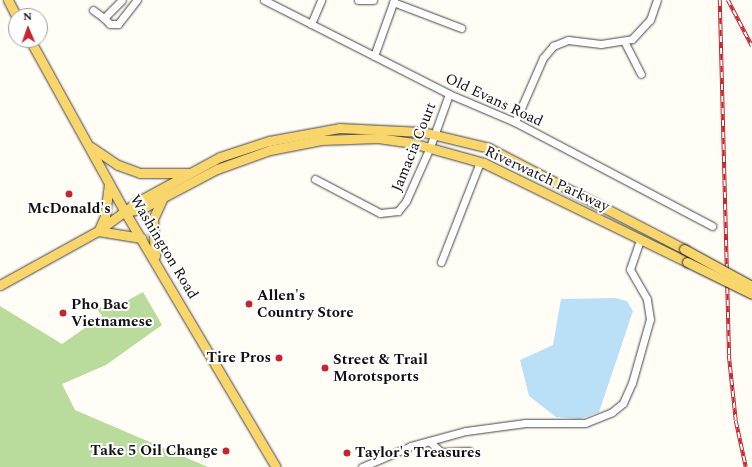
<!DOCTYPE html>
<style>
body{margin:0}
#map{position:relative;width:752px;height:467px;overflow:hidden;background:#fffdf5;font-family:Spectral,serif}
div>[style]{position:absolute}
.forest>*{inset:0;background:#b9dc9c}
.water>*{inset:0;background:#b9e0f7}
.roads{filter:drop-shadow(0 0 1px #444) drop-shadow(0 0 1px #444)}
.minor>*{height:7px;margin:-3.5px;padding:0 3.5px;transform-origin:3.5px;border-radius:3.5px;background:#fff}
.major>*{height:9px;margin:-4.5px;padding:0 4.5px;transform-origin:4.5px;border-radius:4.5px;background:#f9d66b}
.rail>*{height:3.5px;margin-top:-1.75px;transform-origin:0;background:repeating-linear-gradient(90deg,#fff 0 6px,#c4262e 0 12px);box-sizing:border-box;border-block:1px solid #c4262e}
.bridges{filter:drop-shadow(0 0 1px #222) drop-shadow(0 0 1px #222)}
.major-bridge>*{height:9px;margin:-4.5px;padding:0 4.5px;transform-origin:4.5px;border-radius:4.5px;background:#f9d66b}
.dots>*{width:11px;height:11px;translate:-50% -50%;box-sizing:border-box;border:2px solid #fff;border-radius:50%}
span{translate:-50% -50%;white-space:nowrap;text-align:center;line-height:1.15;-webkit-text-stroke:4px #fff;paint-order:stroke}
.street-label{font-size:15px;color:#111}
.poi-label{font-size:15px;color:#111;font-weight:700}
.left{translate:0 -50%;text-align:left}
.right{translate:-100% -50%;text-align:right}
.north{position:absolute;left:8px;top:8px;width:40px;height:40px;box-sizing:border-box;background:#fff;border:1px solid #a0a0a0;border-radius:50%;rotate:358deg;font-size:11px;font-weight:700;line-height:16px;text-align:center;color:#111}
.north::after{content:'';display:block;margin:auto;width:14px;height:18px;background:#c4262e;clip-path:polygon(50% 0,100% 100%,50% 72%,0 100%)}
</style>
<div id="map">
<div class="forest">
<div style="clip-path:polygon(143px 292px,162px 325px,106px 365px,62px 384px,75px 410px,208px 467px,0 467px,0 306px,62px 344px,102px 316px,94px 305px,110px 310px)"></div>
</div>
<div class="water">
<div style="clip-path:polygon(615px 298px,627px 301px,633px 311px,599px 412px,580px 419px,556px 417px,529px 396px,520px 360px,553px 345px,561px 299px)"></div>
</div>
<div class="roads">
<div class="minor">
<div style="left:264px;top:0;width:208px;rotate:26.9deg"></div>
<div style="left:449px;top:94px;width:72px;rotate:23deg"></div>
<div style="left:515px;top:122px;width:223px;rotate:27.8deg"></div>
<div style="left:358px;top:0;width:15px"></div>
<div style="left:393px;top:2px;width:73px;rotate:20.9deg"></div>
<div style="left:93px;top:10px;width:14px;rotate:36deg"></div>
<div style="left:104px;top:18px;width:25px;rotate:-45deg"></div>
<div style="left:104px;top:18px;width:8px;rotate:45deg"></div>
<div style="left:110px;top:24px;width:8px"></div>
<div style="left:118px;top:24px;width:31px;rotate:-52deg"></div>
<div style="left:311px;top:24px;width:26px;rotate:-67deg"></div>
<div style="left:624px;top:41px;width:37px;rotate:63deg"></div>
<div style="left:374px;top:56px;width:59px;rotate:-70.3deg"></div>
<div style="left:515px;top:122px;width:70px;rotate:-66.4deg"></div>
<div style="left:543px;top:58px;width:16px;rotate:-50deg"></div>
<div style="left:553px;top:46px;width:16px;rotate:-22deg"></div>
<div style="left:568px;top:40px;width:33px;rotate:7deg"></div>
<div style="left:601px;top:44px;width:31px;rotate:-9deg"></div>
<div style="left:632px;top:39px;width:26px;rotate:-47deg"></div>
<div style="left:650px;top:20px;width:21px;rotate:-71deg"></div>
<div style="left:315px;top:179px;width:73px;rotate:27.6deg"></div>
<div style="left:380px;top:213px;width:18px;rotate:-6deg"></div>
<div style="left:398px;top:211px;width:13px;rotate:-51deg"></div>
<div style="left:406px;top:201px;width:59px;rotate:-66deg"></div>
<div style="left:430px;top:147px;width:56px;rotate:-70.3deg"></div>
<div style="left:441px;top:262px;width:107px;rotate:-68.7deg"></div>
<div style="left:429px;top:441px;width:16px;rotate:43deg"></div>
<div style="left:441px;top:452px;width:28px;rotate:-2deg"></div>
<div style="left:362px;top:467px;width:53px;rotate:-23.2deg"></div>
<div style="left:411px;top:446px;width:57px;rotate:-15.3deg"></div>
<div style="left:466px;top:431px;width:60px;rotate:-7.7deg"></div>
<div style="left:525px;top:423px;width:60px"></div>
<div style="left:585px;top:423px;width:29px;rotate:-22deg"></div>
<div style="left:612px;top:412px;width:14px;rotate:-39deg"></div>
<div style="left:623px;top:403px;width:22px;rotate:-66deg"></div>
<div style="left:632px;top:383px;width:66px;rotate:-74.3deg"></div>
<div style="left:650px;top:319px;width:20px;rotate:-99deg"></div>
<div style="left:647px;top:299px;width:34px;rotate:-120deg"></div>
<div style="left:630px;top:269px;width:31px;rotate:-71deg"></div>
</div>
<div class="major">
<div style="left:8px;top:0;width:18px;rotate:63deg"></div>
<div style="left:30px;top:40px;width:196px;rotate:61.1deg"></div>
<div style="left:125px;top:212px;width:296px;rotate:59.4deg"></div>
<div style="left:91px;top:147px;width:32px;rotate:34deg"></div>
<div style="left:118px;top:165px;width:23px;rotate:20deg"></div>
<div style="left:140px;top:173px;width:49px"></div>
<div style="left:125px;top:212px;width:16px;rotate:-11deg"></div>
<div style="left:141px;top:209px;width:86px;rotate:-27.8deg"></div>
<div style="left:217px;top:169px;width:56px;rotate:-19.7deg"></div>
<div style="left:270px;top:150px;width:52px;rotate:-11.1deg"></div>
<div style="left:321px;top:140px;width:57px;rotate:-2deg"></div>
<div style="left:378px;top:138px;width:34px;rotate:8deg"></div>
<div style="left:412px;top:143px;width:75px;rotate:15.5deg"></div>
<div style="left:484px;top:163px;width:226px;rotate:26deg"></div>
<div style="left:99px;top:230px;width:15px;rotate:-67deg"></div>
<div style="left:105px;top:216px;width:33px;rotate:-83deg"></div>
<div style="left:98px;top:231px;width:44px;rotate:9.2deg"></div>
<div style="left:155px;top:256px;width:37px;rotate:-93deg"></div>
<div style="left:153px;top:219px;width:23px;rotate:-65deg"></div>
<div style="left:0;top:285px;width:112px;rotate:-28.9deg"></div>
<div style="left:98px;top:231px;width:49px;rotate:-36.6deg"></div>
<div style="left:137px;top:202px;width:94px;rotate:-28.5deg"></div>
<div style="left:220px;top:157px;width:52px;rotate:-18.1deg"></div>
<div style="left:269px;top:141px;width:71px;rotate:-10.5deg"></div>
<div style="left:339px;top:128px;width:84px;rotate:2.7deg"></div>
<div style="left:423px;top:132px;width:68px;rotate:13.6deg"></div>
<div style="left:489px;top:148px;width:220px;rotate:27.4deg"></div>
</div>
</div>
<div class="rail">
<div style="left:720px;top:0;width:355px;rotate:88.5deg"></div>
<div style="left:729px;top:355px;width:66px;rotate:83.9deg"></div>
<div style="left:736px;top:421px;width:47px;rotate:77.7deg"></div>
<div style="left:728px;top:0;width:52px;rotate:62.4deg"></div>
</div>
<div class="bridges">
<div class="major-bridge">
<div style="left:684px;top:249px;width:77px;rotate:28.6deg"></div>
<div style="left:687px;top:262px;width:72px;rotate:26.2deg"></div>
</div>
</div>
<div class="dots">
<div style="left:69px;top:194px;background:#c4262e"></div>
<div style="left:249px;top:304px;background:#c4262e"></div>
<div style="left:63px;top:313px;background:#c4262e"></div>
<div style="left:279px;top:358px;background:#c4262e"></div>
<div style="left:325px;top:368px;background:#c4262e"></div>
<div style="left:226px;top:451px;background:#c4262e"></div>
<div style="left:347px;top:453px;background:#c4262e"></div>
</div>
<div class="street-label">
<span style="left:494px;top:100px;rotate:25deg">Old Evans Road</span>
<span style="left:414px;top:147px;rotate:-68deg">Jamacia Court</span>
<span style="left:547px;top:179px;rotate:25deg">Riverwatch Parkway</span>
<span style="left:164px;top:247px;rotate:59deg">Washington Road</span>
</div>
<div class="poi-label">
<span style="left:69px;top:209px">McDonald's</span>
<span class="left" style="left:257px;top:304px">Allen's<br>Country Store</span>
<span class="left" style="left:71px;top:313px">Pho Bac<br>Vietnamese</span>
<span class="right" style="left:271px;top:358px">Tire Pros</span>
<span class="left" style="left:333px;top:368px">Street &amp; Trail<br>Morotsports</span>
<span class="right" style="left:218px;top:451px">Take 5 Oil Change</span>
<span class="left" style="left:355px;top:453px">Taylor's Treasures</span>
</div>
<div class="north">N</div>
</div>
